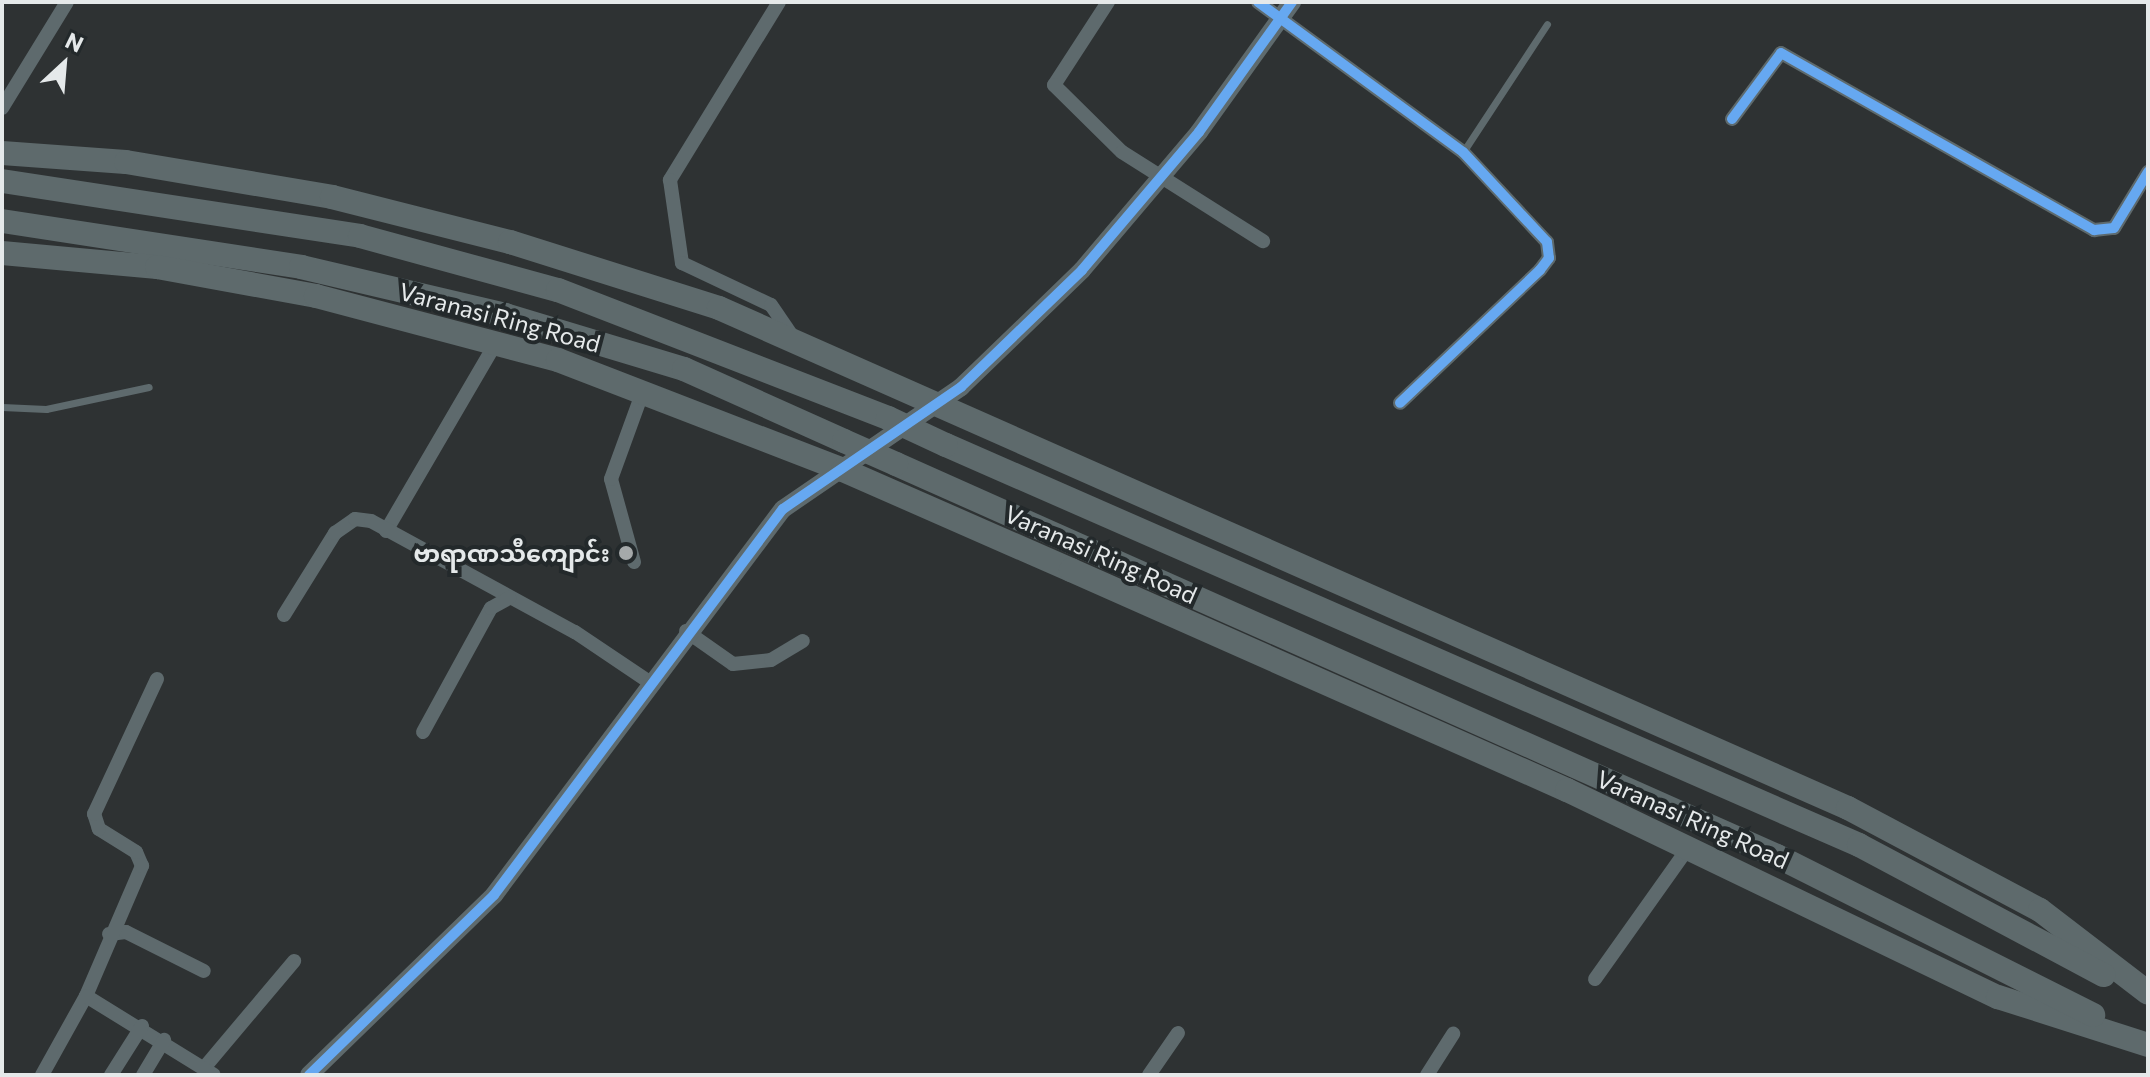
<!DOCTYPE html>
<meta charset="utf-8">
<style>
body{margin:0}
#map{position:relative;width:2150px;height:1077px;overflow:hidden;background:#2e3233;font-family:Commissioner,"Noto Sans Myanmar",sans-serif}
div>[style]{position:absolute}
.service>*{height:7px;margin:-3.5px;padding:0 3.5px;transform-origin:3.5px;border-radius:3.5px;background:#5e6a6d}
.minor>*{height:14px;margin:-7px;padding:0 7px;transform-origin:7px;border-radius:7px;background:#5e6a6d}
.tertiary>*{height:18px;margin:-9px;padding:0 9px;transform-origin:9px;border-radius:9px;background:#5e6a6d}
.trunk>*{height:24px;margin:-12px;padding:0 12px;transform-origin:12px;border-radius:12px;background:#5e6a6c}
.trunk-bridge>*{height:24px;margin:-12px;padding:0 12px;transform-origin:12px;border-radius:12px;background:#5e6a6c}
.cycleway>*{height:10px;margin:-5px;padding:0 5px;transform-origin:5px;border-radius:5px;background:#66a8f1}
.dots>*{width:22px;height:22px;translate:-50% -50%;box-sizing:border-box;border:4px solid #23292b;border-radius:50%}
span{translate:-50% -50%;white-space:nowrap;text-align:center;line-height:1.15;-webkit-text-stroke:8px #23292b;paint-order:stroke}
.street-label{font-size:24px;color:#e5e9ea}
.poi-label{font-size:24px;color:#e5e9ea;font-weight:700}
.right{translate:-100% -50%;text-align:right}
.frame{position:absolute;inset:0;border:4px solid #e5e9ea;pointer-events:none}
.north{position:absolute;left:24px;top:24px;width:80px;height:80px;-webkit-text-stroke:6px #23292b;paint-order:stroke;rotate:26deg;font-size:22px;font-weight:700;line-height:32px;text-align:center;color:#e5e9ea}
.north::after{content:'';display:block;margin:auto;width:28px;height:36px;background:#e5e9ea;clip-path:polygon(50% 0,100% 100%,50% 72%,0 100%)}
</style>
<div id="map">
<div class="service">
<div style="left:1463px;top:152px;width:153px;rotate:-56.7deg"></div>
<div style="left:2px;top:407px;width:44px;rotate:2.6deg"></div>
<div style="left:46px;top:409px;width:105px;rotate:-12.1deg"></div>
</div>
<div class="minor">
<div style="left:779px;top:2px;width:209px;rotate:121.5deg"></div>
<div style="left:670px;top:180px;width:84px;rotate:81.8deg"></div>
<div style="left:682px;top:263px;width:98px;rotate:25.3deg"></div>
<div style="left:771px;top:305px;width:42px;rotate:55.6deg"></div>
<div style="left:1108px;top:2px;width:99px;rotate:123deg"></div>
<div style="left:1054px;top:85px;width:95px;rotate:44.6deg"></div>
<div style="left:1122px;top:152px;width:167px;rotate:32.3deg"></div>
<div style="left:1258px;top:2px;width:254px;rotate:36.2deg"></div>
<div style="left:1463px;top:152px;width:123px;rotate:47deg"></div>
<div style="left:1547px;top:242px;width:16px;rotate:83deg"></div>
<div style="left:1549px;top:258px;width:15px;rotate:127deg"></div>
<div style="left:1540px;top:270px;width:193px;rotate:136.5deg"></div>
<div style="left:2px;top:108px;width:124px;rotate:-58.5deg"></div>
<div style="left:1732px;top:119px;width:82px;rotate:-53.4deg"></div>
<div style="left:1781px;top:53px;width:360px;rotate:29.5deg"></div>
<div style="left:2094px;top:230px;width:20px;rotate:-6deg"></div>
<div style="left:2114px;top:228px;width:66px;rotate:-58.7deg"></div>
<div style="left:386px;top:531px;width:218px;rotate:-59.7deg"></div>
<div style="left:634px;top:562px;width:86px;rotate:-105.5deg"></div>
<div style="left:611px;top:479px;width:94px;rotate:-70deg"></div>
<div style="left:284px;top:615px;width:97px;rotate:-58.1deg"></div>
<div style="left:335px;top:533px;width:24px;rotate:-35deg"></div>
<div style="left:355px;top:519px;width:16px;rotate:7deg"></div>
<div style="left:371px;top:521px;width:232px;rotate:28.6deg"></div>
<div style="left:575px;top:632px;width:88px;rotate:33.9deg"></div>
<div style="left:686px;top:631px;width:57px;rotate:35.1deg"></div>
<div style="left:733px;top:664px;width:38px;rotate:-6deg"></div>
<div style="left:771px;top:660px;width:37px;rotate:-31deg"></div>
<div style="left:423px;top:732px;width:141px;rotate:-61.3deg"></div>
<div style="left:491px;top:608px;width:21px;rotate:-29deg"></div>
<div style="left:109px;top:934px;width:17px;rotate:-7deg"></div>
<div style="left:126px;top:932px;width:87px;rotate:26.6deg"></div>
<div style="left:1595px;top:979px;width:161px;rotate:-54.6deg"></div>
<div style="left:86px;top:996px;width:142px;rotate:-66.7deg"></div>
<div style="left:142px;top:866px;width:15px;rotate:-113deg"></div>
<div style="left:136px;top:852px;width:44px;rotate:-148.1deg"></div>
<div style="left:99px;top:829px;width:16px;rotate:-108deg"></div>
<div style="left:94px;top:814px;width:149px;rotate:-65deg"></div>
<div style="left:204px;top:1068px;width:140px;rotate:-49.9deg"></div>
<div style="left:42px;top:1075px;width:90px;rotate:-60.9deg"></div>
<div style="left:86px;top:996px;width:150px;rotate:31.7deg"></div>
<div style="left:111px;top:1075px;width:58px;rotate:-57.7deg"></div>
<div style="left:143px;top:1075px;width:41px;rotate:-59deg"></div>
<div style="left:1149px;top:1075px;width:51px;rotate:-55.4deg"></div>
<div style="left:1427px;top:1075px;width:49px;rotate:-57.6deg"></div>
</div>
<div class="tertiary">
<div style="left:309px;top:1075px;width:258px;rotate:-44.2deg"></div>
<div style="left:494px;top:895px;width:482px;rotate:-53.2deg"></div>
<div style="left:783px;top:509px;width:216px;rotate:-34.4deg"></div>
<div style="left:961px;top:387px;width:168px;rotate:-44deg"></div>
<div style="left:1082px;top:270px;width:181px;rotate:-49.7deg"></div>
<div style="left:1199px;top:132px;width:160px;rotate:-54.4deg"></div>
</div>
<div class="trunk">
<div style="left:2px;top:153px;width:124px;rotate:4.2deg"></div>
<div style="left:126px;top:162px;width:209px;rotate:9.6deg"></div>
<div style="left:332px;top:197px;width:184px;rotate:14.2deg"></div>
<div style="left:510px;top:242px;width:219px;rotate:17.5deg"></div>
<div style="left:719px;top:308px;width:1235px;rotate:23.89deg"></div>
<div style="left:1848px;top:808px;width:217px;rotate:28deg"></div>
<div style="left:2040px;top:910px;width:136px;rotate:37.5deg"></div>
<div style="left:2px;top:181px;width:362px;rotate:8.7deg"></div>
<div style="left:360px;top:236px;width:205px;rotate:15.3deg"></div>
<div style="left:558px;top:290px;width:354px;rotate:21.2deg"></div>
<div style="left:2px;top:221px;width:303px;rotate:8.7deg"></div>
<div style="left:301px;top:267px;width:210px;rotate:13.2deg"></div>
<div style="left:505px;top:315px;width:187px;rotate:16.8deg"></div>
<div style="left:684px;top:369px;width:175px;rotate:24.2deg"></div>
<div style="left:2px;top:253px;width:156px;rotate:5.2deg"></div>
<div style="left:157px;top:267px;width:162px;rotate:10.3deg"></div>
<div style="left:316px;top:296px;width:250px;rotate:14.8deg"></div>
<div style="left:558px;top:360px;width:305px;rotate:21.1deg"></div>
<div style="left:843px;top:470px;width:249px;rotate:23.7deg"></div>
<div style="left:1071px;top:570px;width:543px;rotate:23.92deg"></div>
<div style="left:1567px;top:790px;width:478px;rotate:25.7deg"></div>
<div style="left:1998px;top:997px;width:157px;rotate:17.7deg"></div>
<div style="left:946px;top:445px;width:997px;rotate:23.66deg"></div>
<div style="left:1859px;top:845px;width:277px;rotate:28deg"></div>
<div style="left:896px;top:464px;width:964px;rotate:23.99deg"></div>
<div style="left:1777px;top:856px;width:354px;rotate:26.7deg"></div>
</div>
<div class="trunk-bridge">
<div style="left:888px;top:418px;width:64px;rotate:25deg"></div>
<div style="left:844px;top:441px;width:57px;rotate:23.9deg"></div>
</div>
<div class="cycleway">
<div style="left:1258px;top:2px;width:254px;rotate:36.2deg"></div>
<div style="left:1463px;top:152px;width:123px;rotate:47deg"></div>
<div style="left:1547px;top:242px;width:16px;rotate:83deg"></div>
<div style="left:1549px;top:258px;width:15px;rotate:127deg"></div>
<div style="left:1540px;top:270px;width:193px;rotate:136.5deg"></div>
<div style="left:1732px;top:119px;width:82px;rotate:-53.4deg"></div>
<div style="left:1781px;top:53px;width:360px;rotate:29.5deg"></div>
<div style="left:2094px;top:230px;width:20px;rotate:-6deg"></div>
<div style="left:2114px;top:228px;width:66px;rotate:-58.7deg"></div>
<div style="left:309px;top:1075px;width:258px;rotate:-44.2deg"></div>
<div style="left:494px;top:895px;width:482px;rotate:-53.2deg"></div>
<div style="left:783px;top:509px;width:216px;rotate:-34.4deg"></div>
<div style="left:961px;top:387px;width:168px;rotate:-44deg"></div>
<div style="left:1082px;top:270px;width:181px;rotate:-49.7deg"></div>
<div style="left:1199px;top:132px;width:160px;rotate:-54.4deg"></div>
</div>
<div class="dots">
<div style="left:626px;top:553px;background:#a5a9aa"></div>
</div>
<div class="street-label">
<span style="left:500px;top:317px;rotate:15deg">Varanasi Ring Road</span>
<span style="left:1101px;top:554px;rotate:24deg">Varanasi Ring Road</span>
<span style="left:1693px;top:819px;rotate:24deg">Varanasi Ring Road</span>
</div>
<div class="poi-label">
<span class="right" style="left:610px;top:553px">ဗာရာဏသီကျောင်း</span>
</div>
<div class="frame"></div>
<div class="north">N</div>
</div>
